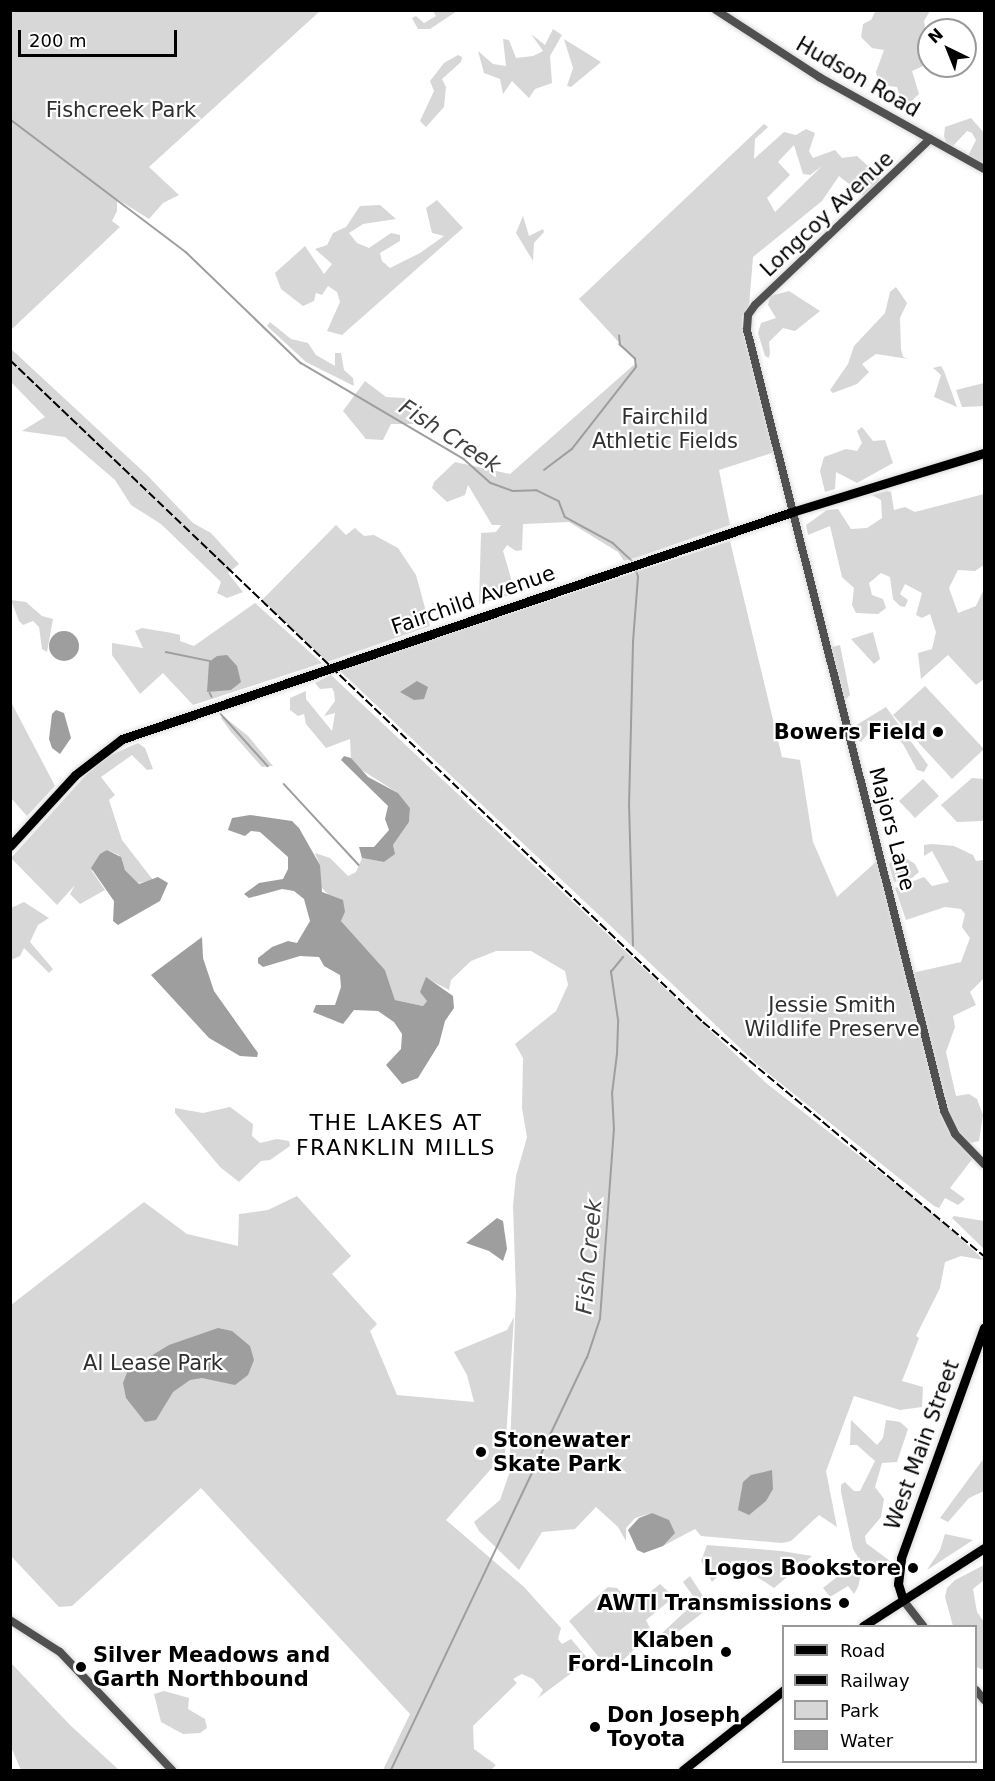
<!DOCTYPE html>
<style>
body{margin:0}
#map{position:relative;width:995px;height:1781px;overflow:hidden;background:#fff;font-family:"DejaVu Sans",sans-serif}
div>[style]{position:absolute}
.green>*{inset:0;background:#d7d7d7}
.water>*{inset:0;background:#9e9e9e}
.round{border-radius:50%}
.stream>*{height:1.5px;margin:-0.75px;padding:0 0.75px;transform-origin:0.75px;border-radius:0.75px;background:#9e9e9e}
.roads{filter:drop-shadow(0 0 2px #dbdbdb) drop-shadow(0 0 2px #dbdbdb)}
.minor>*{height:8px;margin:-4px;padding:0 4px;transform-origin:4px;border-radius:4px;background:#505050}
.major>*{height:9px;margin:-4.5px;padding:0 4.5px;transform-origin:4.5px;border-radius:4.5px;background:#000}
.rail>*{height:1.5px;margin-top:-0.75px;transform-origin:0;background:repeating-linear-gradient(90deg,#000 0 9px,transparent 0 12px)}
.dots>*{width:16px;height:16px;translate:-50% -50%;box-sizing:border-box;border:3px solid #fff;border-radius:50%}
span{translate:-50% -50%;white-space:nowrap;text-align:center;line-height:1.15;-webkit-text-stroke:4.5px #fff;paint-order:stroke}
.street-label{font-size:21px;color:#000}
.park-label{font-size:21px;color:#2e2e2e}
.poi-label{font-size:21px;color:#000;font-weight:700}
.right{translate:-100% -50%;text-align:right}
.left{translate:0 -50%;text-align:left}
.water-label{font-size:22px;color:#3f3f3f;font-style:italic}
.neighbourhood-label{font-size:22px;color:#000;letter-spacing:1.5px}
.frame{position:absolute;inset:0;border:12px solid #000;pointer-events:none}
.legend{position:absolute;left:782px;top:1625px;width:195px;height:138px;box-sizing:border-box;background:#fff;border:2px solid #999;margin:0;padding:8px 10px;list-style:none;font-size:18px;color:#000}
.legend li{display:flex;align-items:center;gap:12px;height:30px}
.legend b{width:30px;border:2px solid #999}
.north{position:absolute;left:917px;top:18px;width:60px;height:60px;box-sizing:border-box;background:#fff;border:2px solid #999;border-radius:50%;rotate:317deg;font-size:16px;font-weight:700;line-height:24px;text-align:center;color:#000}
.north::after{content:'';display:block;margin:auto;width:21px;height:27px;background:#000;clip-path:polygon(50% 0,100% 100%,50% 72%,0 100%)}
.scale{position:absolute;left:18px;top:30px;width:159px;height:27px;box-sizing:border-box;border:3px solid #000;border-top:0;padding-left:8px;font-size:18px;line-height:21px;white-space:nowrap;color:#000;-webkit-text-stroke:4px #fff;paint-order:stroke}
</style>
<div id="map">
<div class="green">
<div style="clip-path:polygon(11px 10px,320px 11px,149px 167px,179px 195px,163px 203px,149px 219px,117px 199px,117px 211px,112px 221px,120px 227px,11px 330px)"></div>
<div style="clip-path:polygon(876px 10px,930px 11px,924px 21px,929px 51px,919px 50px,923px 66px,912px 71px,919px 94px,907px 105px,903px 105px,897px 87px,879px 85px,876px 72px,884px 50px,872px 48px,861px 37px,863px 24px,871px 20px)"></div>
<div style="clip-path:polygon(433px 11px,457px 11px,430px 29px,418px 29px,412px 18px,416px 16px,424px 23px,436px 16px)"></div>
<div style="clip-path:polygon(553px 29px,562px 35px,550px 56px,552px 83px,535px 89px,529px 98px,512px 81px,503px 94px,500px 79px,484px 73px,478px 51px,493px 64px,506px 66px,503px 39px,509px 40px,516px 58px,533px 56px,543px 51px,531px 34px,545px 45px)"></div>
<div style="clip-path:polygon(564px 39px,601px 62px,571px 87px,567px 86px,573px 68px)"></div>
<div style="clip-path:polygon(458px 55px,462px 57px,461px 62px,442px 79px,446px 87px,444px 107px,426px 127px,420px 121px,434px 91px,430px 81px,444px 63px)"></div>
<div style="clip-path:polygon(971px 118px,984px 133px,984px 165px,968px 156px,976px 140px,972px 133px,967px 131px,953px 146px,947px 144px,944px 136px,945px 127px)"></div>
<div style="clip-path:polygon(evenodd,764px 124px,768px 127px,755px 139px,754px 159px,784px 132px,796px 135px,806px 129px,815px 133px,809px 151px,813px 158px,835px 150px,842px 158px,857px 156px,869px 167px,882px 171px,877px 186px,864px 196px,839px 176px,822px 201px,753px 257px,749px 307px,742px 317px,742px 328px,775px 452px,719px 470px,730px 525px,638px 557px,624px 561px,618px 552px,569px 522px,523px 524px,522px 550px,516px 551px,507px 545px,503px 551px,513px 585px,509px 595px,479px 604px,481px 533px,496px 532px,501px 525px,492px 525px,468px 485px,465px 495px,447px 502px,432px 488px,434px 482px,455px 462px,510px 474px,637px 362px,579px 299px,764px 124px,794px 145px,803px 174px,810px 175px,822px 166px,775px 212px,767px 198px,790px 175px,778px 162px,794px 145px)"></div>
<div style="clip-path:polygon(437px 200px,463px 228px,342px 335px,327px 331px,340px 302px,337px 292px,328px 286px,322px 295px,316px 293px,314px 301px,303px 306px,281px 289px,275px 273px,305px 246px,324px 274px,332px 264px,315px 249px,327px 245px,333px 233px,346px 227px,360px 206px,380px 205px,396px 219px,363px 224px,349px 233px,357px 243px,369px 248px,391px 233px,400px 235px,400px 241px,380px 253px,382px 261px,390px 268px,420px 253px,444px 236px,432px 233px,426px 208px)"></div>
<div style="clip-path:polygon(523px 216px,529px 236px,543px 229px,544px 232px,534px 243px,533px 261px,516px 233px)"></div>
<div style="clip-path:polygon(896px 287px,907px 303px,900px 318px,901px 349px,903px 357px,909px 359px,876px 354px,862px 364px,869px 372px,857px 384px,833px 393px,830px 390px,848px 364px,854px 346px,885px 313px,890px 292px)"></div>
<div style="clip-path:polygon(789px 291px,820px 311px,795px 331px,783px 328px,769px 342px,770px 353px,769px 358px,765px 356px,758px 333px,761px 323px,776px 318px,768px 305px,770px 296px)"></div>
<div style="clip-path:polygon(270px 322px,291px 339px,308px 343px,316px 355px,335px 366px,335px 353px,341px 353px,344px 370px,353px 378px,354px 386px,306px 362px,267px 326px)"></div>
<div style="clip-path:polygon(10px 348px,147px 475px,193px 523px,211px 533px,239px 564px,228px 573px,243px 592px,227px 598px,217px 593px,221px 582px,161px 524px,131px 505px,115px 480px,65px 437px,22px 431px,45px 417px,11px 382px)"></div>
<div style="clip-path:polygon(941px 366px,944px 371px,957px 407px,934px 397px,941px 375px,933px 368px)"></div>
<div style="clip-path:polygon(365px 381px,386px 397px,405px 398px,419px 424px,391px 424px,383px 440px,366px 439px,343px 411px)"></div>
<div style="clip-path:polygon(984px 383px,984px 406px,962px 407px,956px 390px)"></div>
<div style="clip-path:polygon(862px 427px,873px 441px,885px 440px,893px 463px,857px 483px,836px 472px,835px 489px,825px 492px,820px 471px,824px 457px,846px 449px,857px 451px,862px 443px,857px 431px)"></div>
<div style="clip-path:polygon(887px 491px,891px 492px,894px 510px,905px 507px,915px 512px,984px 494px,984px 565px,975px 571px,958px 570px,949px 588px,958px 613px,976px 606px,984px 589px,984px 679px,976px 685px,948px 655px,921px 679px,918px 653px,932px 649px,936px 632px,930px 614px,922px 618px,916px 615px,922px 593px,905px 584px,900px 594px,908px 600px,905px 607px,900px 606px,893px 599px,890px 577px,881px 573px,869px 583px,872px 595px,883px 599px,886px 608px,878px 614px,856px 613px,852px 605px,854px 588px,842px 577px,830px 526px,808px 535px,806px 525px,827px 510px,838px 509px,851px 529px,867px 528px,882px 518px,881px 500px,872px 495px)"></div>
<div style="clip-path:polygon(336px 525px,346px 535px,355px 528px,364px 536px,374px 535px,398px 548px,416px 575px,430px 626px,327px 662px,262px 600px)"></div>
<div style="clip-path:polygon(730px 541px,782px 757px,800px 760px,813px 842px,837px 897px,878px 860px,941px 1117px,950px 1133px,973px 1158px,950px 1188px,965px 1199px,958px 1205px,945px 1198px,939px 1208px,934px 1206px,759px 1066px,339px 670px)"></div>
<div style="clip-path:polygon(11px 600px,26px 602px,42px 616px,53px 619px,47px 652px,42px 649px,39px 627px,33px 621px,23px 625px,19px 621px)"></div>
<div style="clip-path:polygon(255px 603px,322px 663px,193px 705px,163px 673px,140px 694px,112px 655px,112px 643px,143px 648px,135px 631px,142px 628px,172px 633px,180px 635px,180px 641px,194px 646px)"></div>
<div style="clip-path:polygon(873px 632px,880px 659px,874px 664px,851px 639px)"></div>
<div style="clip-path:polygon(840px 645px,850px 695px,844px 701px,831px 652px,832px 647px)"></div>
<div style="clip-path:polygon(331px 675px,766px 1083px,934px 1214px,984px 1260px,961px 1256px,945px 1262px,940px 1288px,916px 1336px,919px 1338px,902px 1381px,923px 1387px,922px 1407px,900px 1410px,854px 1396px,826px 1471px,837px 1527px,819px 1515px,791px 1541px,782px 1543px,701px 1536px,695px 1529px,663px 1546px,652px 1513px,635px 1518px,626px 1528px,626px 1541px,618px 1527px,596px 1507px,575px 1529px,542px 1532px,519px 1570px,479px 1531px,474px 1522px,500px 1500px,509px 1474px,516px 1294px,513px 1206px,516px 1176px,527px 1137px,522px 1108px,523px 1058px,515px 1044px,556px 1011px,568px 985px,565px 971px,531px 951px,496px 951px,471px 961px,451px 980px,449px 990px,426px 978px,427px 1001px,423px 1006px,395px 1000px,385px 970px,341px 921px,345px 912px,320px 886px,320px 865px,315px 853px,330px 858px,348px 876px,356px 872px,362px 858px,384px 862px,394px 854px,393px 845px,409px 822px,410px 808px,398px 793px,357px 767px,351px 758px,350px 739px,326px 748px,306px 724px,304px 714px,298px 716px,290px 710px,290px 698px,306px 691px,306px 699px,332px 731px,335px 713px,324px 716px,335px 701px,334px 692px,332px 688px,320px 689px,315px 683px)"></div>
<div style="clip-path:polygon(925px 686px,984px 749px,952px 779px,893px 715px)"></div>
<div style="clip-path:polygon(10px 700px,55px 786px,27px 816px,11px 798px)"></div>
<div style="clip-path:polygon(886px 707px,928px 765px,924px 772px,917px 770px,903px 744px,886px 727px,873px 728px,861px 742px,854px 739px,853px 727px)"></div>
<div style="clip-path:polygon(223px 716px,248px 736px,273px 766px,262px 767px,231px 732px,221px 718px)"></div>
<div style="clip-path:polygon(138px 743px,145px 748px,153px 769px,147px 770px,132px 755px,101px 777px,115px 795px,109px 800px,122px 840px,153px 880px,138px 883px,125px 870px,119px 855px,107px 850px,92px 871px,105px 890px,80px 904px,70px 894px,75px 885px,57px 905px,11px 858px,86px 775px,109px 756px)"></div>
<div style="clip-path:polygon(972px 778px,984px 779px,984px 821px,957px 822px,941px 805px)"></div>
<div style="clip-path:polygon(923px 779px,939px 796px,915px 818px,899px 801px)"></div>
<div style="clip-path:polygon(932px 844px,954px 846px,973px 855px,976px 861px,984px 860px,984px 978px,970px 992px,976px 1005px,953px 1016px,955px 1027px,946px 1052px,956px 1096px,969px 1094px,977px 1099px,983px 1115px,979px 1141px,966px 1144px,950px 1121px,912px 973px,961px 962px,970px 938px,962px 927px,965px 914px,961px 909px,945px 907px,906px 920px,895px 888px,924px 877px,932px 886px,949px 882px,932px 851px,924px 856px,924px 845px)"></div>
<div style="clip-path:polygon(899px 854px,915px 864px,919px 872px,912px 878px,894px 882px,889px 864px)"></div>
<div style="clip-path:polygon(24px 902px,49px 918px,38px 925px,30px 942px,53px 969px,49px 973px,24px 948px,20px 956px,11px 960px,11px 908px)"></div>
<div style="clip-path:polygon(230px 1107px,253px 1124px,252px 1136px,260px 1143px,277px 1139px,289px 1141px,290px 1146px,270px 1160px,261px 1161px,239px 1182px,220px 1167px,175px 1113px,175px 1108px,203px 1113px)"></div>
<div style="clip-path:polygon(297px 1196px,351px 1256px,332px 1274px,377px 1324px,370px 1331px,397px 1395px,474px 1402px,467px 1375px,454px 1352px,507px 1330px,514px 1317px,505px 1453px,446px 1520px,524px 1587px,561px 1628px,558px 1639px,562px 1644px,571px 1639px,589px 1660px,538px 1698px,543px 1690px,533px 1679px,522px 1674px,513px 1679px,517px 1683px,473px 1726px,474px 1749px,496px 1765px,491px 1770px,383px 1770px,410px 1714px,201px 1488px,72px 1606px,59px 1607px,11px 1556px,11px 1305px,144px 1202px,187px 1234px,238px 1246px,239px 1214px,268px 1210px)"></div>
<div style="clip-path:polygon(954px 1216px,984px 1221px,984px 1249px,952px 1218px)"></div>
<div style="clip-path:polygon(851px 1420px,877px 1445px,883px 1438px,886px 1420px,900px 1422px,908px 1429px,897px 1462px,882px 1463px,875px 1487px,884px 1499px,881px 1517px,865px 1536px,866px 1543px,890px 1561px,881px 1575px,861px 1562px,853px 1549px,841px 1492px,841px 1485px,845px 1482px,854px 1491px,860px 1491px,875px 1461px,857px 1445px,850px 1445px)"></div>
<div style="clip-path:polygon(984px 1458px,984px 1491px,969px 1498px,948px 1522px,940px 1518px)"></div>
<div style="clip-path:polygon(945px 1534px,973px 1540px,927px 1570px,940px 1550px)"></div>
<div style="clip-path:polygon(707px 1545px,781px 1551px,812px 1556px,774px 1588px,733px 1561px,712px 1582px,701px 1561px)"></div>
<div style="clip-path:polygon(984px 1565px,984px 1580px,973px 1589px,977px 1612px,984px 1622px,984px 1670px,976px 1667px,976px 1626px,953px 1626px,945px 1597px,947px 1588px,955px 1580px)"></div>
<div style="clip-path:polygon(842px 1573px,861px 1574px,858px 1587px,854px 1594px,848px 1586px,830px 1597px,823px 1588px)"></div>
<div style="clip-path:polygon(690px 1576px,710px 1607px,666px 1641px,660px 1635px,692px 1605px,693px 1596px,683px 1582px)"></div>
<div style="clip-path:polygon(660px 1584px,674px 1597px,646px 1620px,652px 1632px,611px 1672px,569px 1621px,608px 1587px,617px 1588px,630px 1601px,639px 1592px,645px 1596px)"></div>
<div style="clip-path:polygon(11px 1663px,70px 1725px,119px 1770px,21px 1770px,11px 1747px)"></div>
<div style="clip-path:polygon(164px 1691px,189px 1698px,188px 1709px,205px 1719px,207px 1728px,200px 1733px,183px 1734px,161px 1722px,154px 1694px)"></div>
</div>
<div class="water">
<div class="round" style="left:49px;top:631px;width:30px;height:30px"></div>
<div style="clip-path:polygon(227px 655px,237px 666px,241px 682px,231px 690px,207px 692px,209px 662px,217px 656px)"></div>
<div style="clip-path:polygon(417px 681px,428px 687px,424px 699px,414px 700px,400px 692px)"></div>
<div style="clip-path:polygon(56px 710px,64px 713px,71px 738px,60px 754px,52px 748px,49px 739px,52px 714px)"></div>
<div style="clip-path:polygon(344px 756px,351px 758px,368px 777px,398px 793px,410px 808px,409px 822px,393px 845px,395px 854px,384px 862px,362px 858px,359px 847px,374px 847px,389px 830px,385px 819px,388px 806px,341px 760px)"></div>
<div style="clip-path:polygon(250px 815px,292px 821px,299px 828px,320px 865px,322px 892px,343px 900px,345px 912px,341px 921px,385px 970px,395px 1000px,423px 1006px,427px 1001px,420px 992px,426px 977px,453px 996px,454px 1008px,445px 1021px,439px 1044px,418px 1078px,402px 1084px,386px 1065px,401px 1049px,402px 1034px,394px 1022px,378px 1011px,354px 1010px,343px 1024px,313px 1012px,316px 1005px,335px 1005px,341px 987px,340px 975px,324px 966px,319px 957px,300px 956px,263px 967px,258px 963px,258px 958px,272px 947px,288px 941px,297px 943px,310px 921px,304px 899px,294px 891px,282px 889px,249px 898px,244px 894px,259px 883px,283px 879px,288px 869px,288px 857px,260px 832px,251px 831px,245px 836px,228px 830px,232px 818px)"></div>
<div style="clip-path:polygon(107px 850px,121px 857px,125px 870px,139px 884px,158px 877px,168px 883px,160px 901px,118px 925px,113px 921px,114px 901px,91px 868px,100px 854px)"></div>
<div style="clip-path:polygon(202px 937px,203px 958px,214px 991px,258px 1053px,257px 1057px,240px 1056px,209px 1038px,151px 975px)"></div>
<div style="clip-path:polygon(497px 1218px,503px 1221px,507px 1249px,503px 1261px,489px 1251px,466px 1243px)"></div>
<div style="clip-path:polygon(218px 1328px,232px 1331px,250px 1346px,254px 1360px,248px 1375px,235px 1385px,202px 1378px,190px 1380px,173px 1392px,156px 1420px,145px 1422px,126px 1398px,123px 1383px,128px 1370px,169px 1345px)"></div>
<div style="clip-path:polygon(772px 1470px,773px 1489px,766px 1501px,749px 1515px,738px 1510px,743px 1482px,751px 1475px)"></div>
<div style="clip-path:polygon(652px 1513px,669px 1520px,675px 1533px,663px 1546px,644px 1553px,637px 1550px,628px 1530px,639px 1518px)"></div>
</div>
<div class="stream">
<div style="left:10px;top:119px;width:221px;rotate:37.1deg"></div>
<div style="left:186px;top:252px;width:160px;rotate:44deg"></div>
<div style="left:301px;top:363px;width:189px;rotate:30.5deg"></div>
<div style="left:464px;top:459px;width:36px;rotate:42deg"></div>
<div style="left:491px;top:483px;width:23px;rotate:20deg"></div>
<div style="left:513px;top:491px;width:23px;rotate:-2deg"></div>
<div style="left:536px;top:490px;width:25px;rotate:26deg"></div>
<div style="left:559px;top:501px;width:17px;rotate:69deg"></div>
<div style="left:565px;top:517px;width:55px;rotate:28.4deg"></div>
<div style="left:613px;top:543px;width:26px;rotate:43deg"></div>
<div style="left:544px;top:470px;width:35px;rotate:-37deg"></div>
<div style="left:572px;top:449px;width:104px;rotate:-52deg"></div>
<div style="left:636px;top:367px;width:8px;rotate:-97deg"></div>
<div style="left:635px;top:359px;width:21px;rotate:-137deg"></div>
<div style="left:620px;top:345px;width:9px;rotate:-96deg"></div>
<div style="left:166px;top:652px;width:45px;rotate:11.6deg"></div>
<div style="left:210px;top:693px;width:4px;rotate:63deg"></div>
<div style="left:221px;top:714px;width:70px;rotate:47.9deg"></div>
<div style="left:284px;top:784px;width:110px;rotate:47.2deg"></div>
<div style="left:633px;top:946px;width:139px;rotate:-91.6deg"></div>
<div style="left:629px;top:807px;width:165px;rotate:-88.6deg"></div>
<div style="left:633px;top:642px;width:65px;rotate:-85.6deg"></div>
<div style="left:638px;top:577px;width:9px;rotate:-108deg"></div>
<div style="left:391px;top:1770px;width:456px;rotate:-64.6deg"></div>
<div style="left:587px;top:1358px;width:41px;rotate:-71.6deg"></div>
<div style="left:600px;top:1319px;width:190px;rotate:-85.8deg"></div>
<div style="left:614px;top:1130px;width:36px;rotate:-93deg"></div>
<div style="left:612px;top:1094px;width:40px;rotate:-82.9deg"></div>
<div style="left:617px;top:1054px;width:34px;rotate:-88deg"></div>
<div style="left:618px;top:1020px;width:49px;rotate:-98.3deg"></div>
<div style="left:611px;top:972px;width:19px;rotate:-51deg"></div>
</div>
<div class="roads">
<div class="minor">
<div style="left:716px;top:10px;width:123px;rotate:33deg"></div>
<div style="left:819px;top:77px;width:189px;rotate:29.1deg"></div>
<div style="left:930px;top:139px;width:241px;rotate:136.5deg"></div>
<div style="left:755px;top:305px;width:12px;rotate:125deg"></div>
<div style="left:748px;top:315px;width:15px;rotate:94deg"></div>
<div style="left:747px;top:330px;width:805px;rotate:75.84deg"></div>
<div style="left:944px;top:1111px;width:25px;rotate:64deg"></div>
<div style="left:955px;top:1134px;width:42px;rotate:46deg"></div>
<div style="left:903px;top:1600px;width:33px;rotate:52deg"></div>
<div style="left:10px;top:1620px;width:59px;rotate:32.6deg"></div>
<div style="left:60px;top:1652px;width:163px;rotate:46.5deg"></div>
<div style="left:976px;top:1690px;width:13px;rotate:51deg"></div>
</div>
<div class="major">
<div style="left:10px;top:846px;width:96px;rotate:-47.5deg"></div>
<div style="left:75px;top:775px;width:59px;rotate:-37.5deg"></div>
<div style="left:122px;top:739px;width:707px;rotate:-18.72deg"></div>
<div style="left:792px;top:512px;width:201px;rotate:-17.1deg"></div>
<div style="left:903px;top:1600px;width:17px;rotate:-107deg"></div>
<div style="left:898px;top:1584px;width:26px;rotate:-83deg"></div>
<div style="left:901px;top:1558px;width:245px;rotate:-70.2deg"></div>
<div style="left:863px;top:1626px;width:144px;rotate:-32.8deg"></div>
<div style="left:683px;top:1770px;width:129px;rotate:-38.4deg"></div>
</div>
</div>
<div class="rail">
<div style="left:10px;top:360px;width:958px;rotate:43.69deg"></div>
<div style="left:703px;top:1022px;width:366px;rotate:39.8deg"></div>
</div>
<div class="dots">
<div style="left:938px;top:732px;background:#000"></div>
<div style="left:481px;top:1452px;background:#000"></div>
<div style="left:913px;top:1568px;background:#000"></div>
<div style="left:844px;top:1603px;background:#000"></div>
<div style="left:726px;top:1652px;background:#000"></div>
<div style="left:81px;top:1667px;background:#000"></div>
<div style="left:595px;top:1727px;background:#000"></div>
</div>
<div class="street-label">
<span style="left:858px;top:77px;rotate:30deg">Hudson Road</span>
<span style="left:827px;top:214px;rotate:-43deg">Longcoy Avenue</span>
<span style="left:473px;top:600px;rotate:-19deg">Fairchild Avenue</span>
<span style="left:892px;top:829px;rotate:75deg">Majors Lane</span>
<span style="left:922px;top:1445px;rotate:-70deg">West Main Street</span>
</div>
<div class="park-label">
<span style="left:121px;top:110px">Fishcreek Park</span>
<span style="left:665px;top:429px">Fairchild<br>Athletic Fields</span>
<span style="left:832px;top:1017px">Jessie Smith<br>Wildlife Preserve</span>
<span style="left:153px;top:1363px">Al Lease Park</span>
</div>
<div class="poi-label">
<span class="right" style="left:926px;top:732px">Bowers Field</span>
<span class="left" style="left:493px;top:1452px">Stonewater<br>Skate Park</span>
<span class="right" style="left:901px;top:1568px">Logos Bookstore</span>
<span class="right" style="left:832px;top:1603px">AWTI Transmissions</span>
<span class="right" style="left:714px;top:1652px">Klaben<br>Ford-Lincoln</span>
<span class="left" style="left:93px;top:1667px">Silver Meadows and<br>Garth Northbound</span>
<span class="left" style="left:607px;top:1727px">Don Joseph<br>Toyota</span>
</div>
<div class="water-label">
<span style="left:450px;top:436px;rotate:33deg">Fish Creek</span>
<span style="left:589px;top:1257px;rotate:-85deg">Fish Creek</span>
</div>
<div class="neighbourhood-label">
<span style="left:396px;top:1135px">THE LAKES AT<br>FRANKLIN MILLS</span>
</div>
<div class="frame"></div>
<ul class="legend">
<li><b style="height:8px;background:#000"></b>Road</li>
<li><b style="height:8px;background:#000"></b>Railway</li>
<li><b style="height:16px;background:#d7d7d7"></b>Park</li>
<li><b style="height:16px;background:#9e9e9e"></b>Water</li>
</ul>
<div class="north">N</div>
<div class="scale">200 m</div>
</div>
